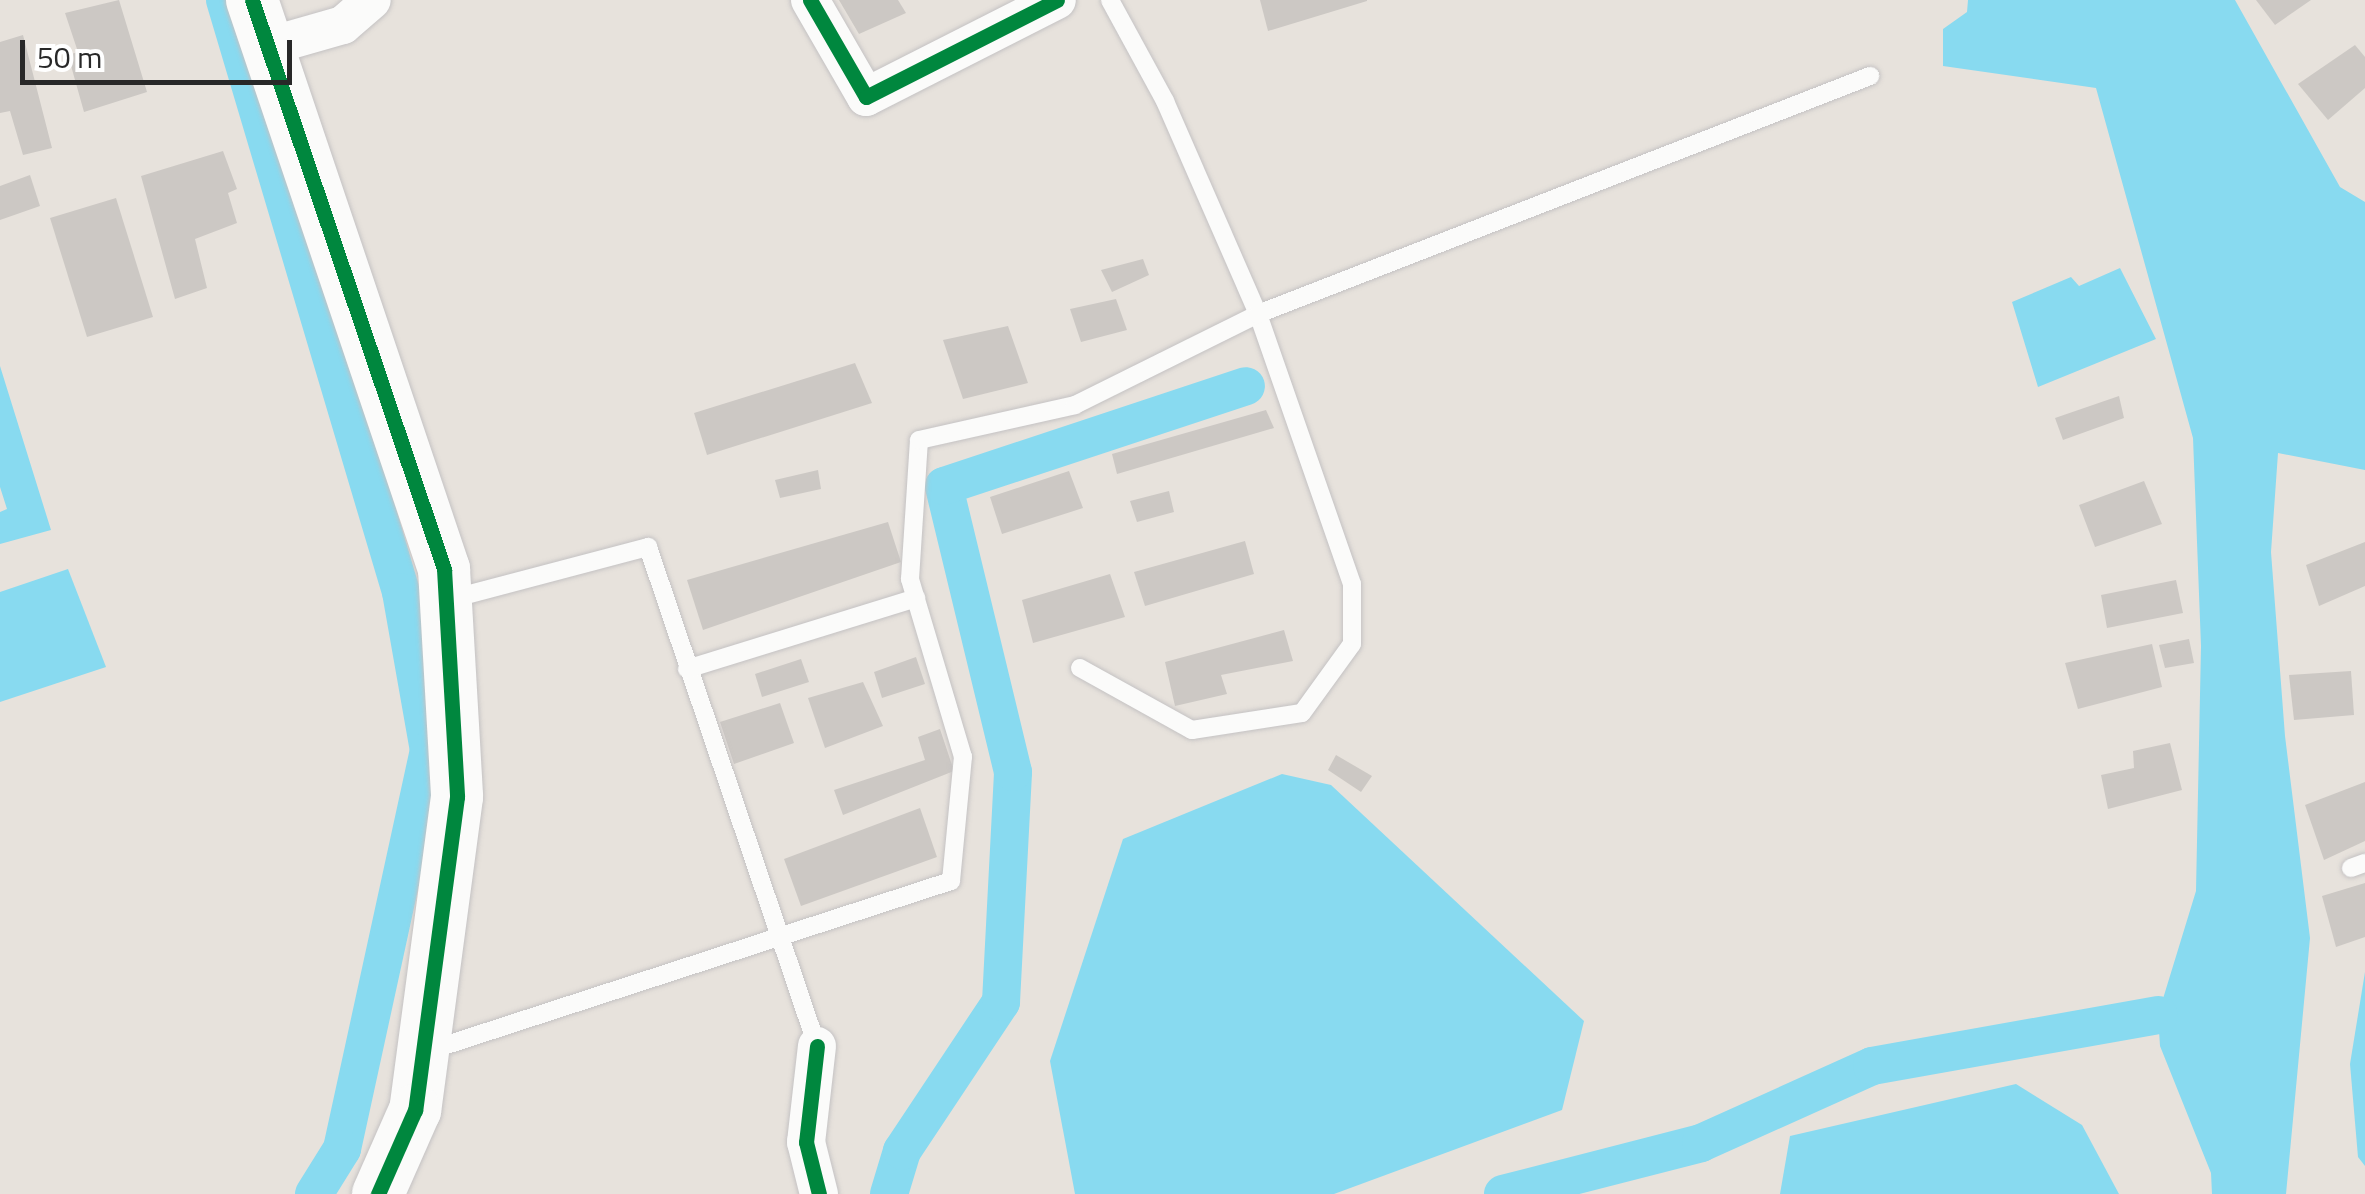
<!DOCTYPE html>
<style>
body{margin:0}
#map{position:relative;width:2365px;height:1194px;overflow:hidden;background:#e7e2dc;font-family:"Titillium Web",sans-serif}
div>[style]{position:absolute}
.water>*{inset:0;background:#88daf0}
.canal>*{height:38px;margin:-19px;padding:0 19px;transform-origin:19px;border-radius:19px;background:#88daf0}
.building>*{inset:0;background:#ccc8c4}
.roads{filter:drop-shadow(0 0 2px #c4c2c3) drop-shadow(0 0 2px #c4c2c3)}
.lane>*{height:18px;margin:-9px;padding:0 9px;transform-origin:9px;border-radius:9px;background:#fbfbfa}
.street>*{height:38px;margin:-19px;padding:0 19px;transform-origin:19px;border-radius:19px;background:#fbfbfa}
.secondary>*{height:52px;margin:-26px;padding:0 26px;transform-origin:26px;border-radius:26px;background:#fbfbfa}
.cycleway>*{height:15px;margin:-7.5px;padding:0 7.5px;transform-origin:7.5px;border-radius:7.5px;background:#00873e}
span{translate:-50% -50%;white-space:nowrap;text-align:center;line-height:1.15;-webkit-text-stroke:8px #fff;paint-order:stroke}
.scale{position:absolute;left:20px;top:40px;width:272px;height:45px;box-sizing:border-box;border:5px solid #282828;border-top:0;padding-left:12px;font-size:30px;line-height:35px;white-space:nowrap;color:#282828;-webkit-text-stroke:8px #fff;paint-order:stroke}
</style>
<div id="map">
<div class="water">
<div style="clip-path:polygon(1968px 0,2235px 0,2340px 187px,2365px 202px,2365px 470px,2278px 453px,2271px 552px,2285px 736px,2310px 938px,2286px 1194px,2212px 1194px,2211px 1173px,2160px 1046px,2158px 1015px,2196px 891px,2201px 646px,2193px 438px,2096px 88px,1943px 66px,1943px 29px,1967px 12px)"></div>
<div style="clip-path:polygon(2120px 268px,2156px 339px,2038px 387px,2012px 302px,2071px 277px,2079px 286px)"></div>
<div style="clip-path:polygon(0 366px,51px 530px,0 544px,0 512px,7px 509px,0 487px)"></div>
<div style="clip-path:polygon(68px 569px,106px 667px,0 702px,0 592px)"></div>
<div style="clip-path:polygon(1282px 774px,1331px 785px,1584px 1021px,1562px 1110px,1334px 1194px,1075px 1194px,1050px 1061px,1123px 839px)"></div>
<div style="clip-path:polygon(2365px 972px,2365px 1166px,2358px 1157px,2350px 1064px)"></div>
<div style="clip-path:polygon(2016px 1084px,2082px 1125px,2119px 1194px,1780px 1194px,1790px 1136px)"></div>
</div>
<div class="canal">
<div style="left:225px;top:0;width:618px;rotate:73.44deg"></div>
<div style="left:401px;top:592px;width:160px;rotate:80deg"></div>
<div style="left:429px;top:750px;width:408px;rotate:102.3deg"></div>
<div style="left:342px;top:1149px;width:53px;rotate:121.9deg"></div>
<div style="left:889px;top:1194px;width:45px;rotate:-73.2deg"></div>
<div style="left:902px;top:1151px;width:179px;rotate:-56.4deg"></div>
<div style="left:1001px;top:1002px;width:230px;rotate:-87deg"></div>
<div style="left:1013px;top:772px;width:294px;rotate:-103.6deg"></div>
<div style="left:944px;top:486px;width:318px;rotate:-18.3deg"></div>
<div style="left:1503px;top:1194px;width:204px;rotate:-14.4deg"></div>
<div style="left:1701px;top:1143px;width:188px;rotate:-24.2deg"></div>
<div style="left:1872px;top:1066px;width:291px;rotate:-10.1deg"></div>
</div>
<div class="building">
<div style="clip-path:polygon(119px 0,147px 92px,84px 112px,68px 55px,78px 52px,65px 13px)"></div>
<div style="clip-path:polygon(839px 0,898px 0,906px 13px,859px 34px)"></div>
<div style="clip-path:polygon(1260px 0,1367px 0,1367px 1px,1268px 31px)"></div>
<div style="clip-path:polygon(2256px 0,2311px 0,2275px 25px)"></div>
<div style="clip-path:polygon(23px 35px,52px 148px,23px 155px,10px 111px,0 113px,0 42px)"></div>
<div style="clip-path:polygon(2355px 45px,2365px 57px,2365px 88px,2328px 120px,2298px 84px)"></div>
<div style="clip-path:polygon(223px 151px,237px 189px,228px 193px,237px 223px,195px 239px,207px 288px,175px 299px,141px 176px)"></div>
<div style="clip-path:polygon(30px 175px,40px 206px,0 220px,0 186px)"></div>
<div style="clip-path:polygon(116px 198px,153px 317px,87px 337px,50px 218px)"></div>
<div style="clip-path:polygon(1143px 259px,1149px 275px,1112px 292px,1101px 270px)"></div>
<div style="clip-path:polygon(1116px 299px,1127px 330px,1081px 342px,1070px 309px)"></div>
<div style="clip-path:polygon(1008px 326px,1028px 383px,963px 399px,943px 340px)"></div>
<div style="clip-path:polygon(855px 363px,872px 403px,707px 455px,694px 413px)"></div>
<div style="clip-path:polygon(2119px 396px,2124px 418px,2063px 440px,2055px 418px)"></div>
<div style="clip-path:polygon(1266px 410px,1274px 428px,1117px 474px,1112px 454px)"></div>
<div style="clip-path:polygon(818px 470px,821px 489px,780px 498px,775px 480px)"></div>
<div style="clip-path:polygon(1069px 471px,1083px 508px,1002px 534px,990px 497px)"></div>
<div style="clip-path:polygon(2144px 481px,2162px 524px,2095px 547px,2079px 505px)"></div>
<div style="clip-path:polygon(1169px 491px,1174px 512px,1137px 522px,1130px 501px)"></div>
<div style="clip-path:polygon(888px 522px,901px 562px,703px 630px,687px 580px)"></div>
<div style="clip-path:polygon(1245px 541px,1254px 574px,1145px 606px,1134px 572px)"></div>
<div style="clip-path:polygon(2365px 542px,2365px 586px,2319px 606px,2306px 565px)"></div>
<div style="clip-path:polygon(1110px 574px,1125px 617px,1033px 643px,1022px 600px)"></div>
<div style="clip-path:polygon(2176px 580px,2183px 613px,2107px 628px,2101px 595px)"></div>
<div style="clip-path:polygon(1284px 630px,1293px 661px,1221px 675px,1227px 694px,1175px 706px,1165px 662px)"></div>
<div style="clip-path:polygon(2189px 639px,2194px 663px,2165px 668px,2159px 645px)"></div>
<div style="clip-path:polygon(2152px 644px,2162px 687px,2078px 709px,2065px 663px)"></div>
<div style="clip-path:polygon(916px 657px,925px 684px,882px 698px,874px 672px)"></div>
<div style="clip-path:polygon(801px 659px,809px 682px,762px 697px,755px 674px)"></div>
<div style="clip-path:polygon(2351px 671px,2354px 715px,2294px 720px,2289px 675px)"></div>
<div style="clip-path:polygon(863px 682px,883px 726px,825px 748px,808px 698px)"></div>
<div style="clip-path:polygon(780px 703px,794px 743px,734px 764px,720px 722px)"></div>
<div style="clip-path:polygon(940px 729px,954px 771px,843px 815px,834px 790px,925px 760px,918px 737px)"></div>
<div style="clip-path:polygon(2170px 743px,2182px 790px,2108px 809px,2101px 775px,2134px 768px,2133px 751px)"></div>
<div style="clip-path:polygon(1336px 755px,1372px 776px,1361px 792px,1328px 770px)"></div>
<div style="clip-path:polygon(2365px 782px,2365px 841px,2324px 860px,2305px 805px)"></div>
<div style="clip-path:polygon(920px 808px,937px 857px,801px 906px,784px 859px)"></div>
<div style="clip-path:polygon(2365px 883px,2365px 937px,2336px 947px,2322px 896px)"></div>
</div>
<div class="roads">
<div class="lane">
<div style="left:451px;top:599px;width:204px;rotate:-14.8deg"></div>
<div style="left:648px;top:547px;width:527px;rotate:71.29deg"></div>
<div style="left:1080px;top:668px;width:128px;rotate:29deg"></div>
<div style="left:1192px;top:730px;width:111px;rotate:-8.8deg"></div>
<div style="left:1302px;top:713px;width:85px;rotate:-54.1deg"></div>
<div style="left:1352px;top:644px;width:60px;rotate:-90deg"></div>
<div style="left:1352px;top:584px;width:286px;rotate:-109.2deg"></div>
<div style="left:1258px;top:314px;width:232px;rotate:-113.6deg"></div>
<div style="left:1165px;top:101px;width:115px;rotate:-118.6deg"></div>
<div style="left:687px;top:669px;width:240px;rotate:-17.2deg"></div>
<div style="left:2351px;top:868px;width:15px;rotate:-20deg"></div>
<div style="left:428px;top:1051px;width:550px;rotate:-18.01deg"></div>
<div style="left:951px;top:881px;width:125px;rotate:-84.5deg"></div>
<div style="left:963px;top:757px;width:186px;rotate:-106.6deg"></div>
<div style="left:910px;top:579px;width:139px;rotate:-86.3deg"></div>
<div style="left:919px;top:440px;width:160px;rotate:-12.6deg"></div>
<div style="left:1075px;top:405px;width:204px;rotate:-26.4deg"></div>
<div style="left:1258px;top:314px;width:657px;rotate:-21.25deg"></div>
</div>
<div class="street">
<div style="left:810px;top:0;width:112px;rotate:60deg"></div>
<div style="left:866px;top:97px;width:214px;rotate:-26.9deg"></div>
<div style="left:266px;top:47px;width:80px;rotate:-15.9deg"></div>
<div style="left:343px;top:25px;width:38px;rotate:-41deg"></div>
<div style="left:817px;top:1046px;width:97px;rotate:96.5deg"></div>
<div style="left:806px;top:1142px;width:54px;rotate:76deg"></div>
</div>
<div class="secondary">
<div style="left:252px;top:0;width:601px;rotate:71.35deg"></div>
<div style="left:444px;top:569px;width:228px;rotate:86.7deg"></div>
<div style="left:457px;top:797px;width:316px;rotate:97.6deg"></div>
<div style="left:415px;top:1110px;width:92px;rotate:113.8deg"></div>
</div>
</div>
<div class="cycleway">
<div style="left:252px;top:0;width:601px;rotate:71.35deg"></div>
<div style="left:444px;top:569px;width:228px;rotate:86.7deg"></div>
<div style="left:457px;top:797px;width:316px;rotate:97.6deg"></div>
<div style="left:415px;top:1110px;width:92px;rotate:113.8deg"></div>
<div style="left:810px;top:0;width:112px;rotate:60deg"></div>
<div style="left:866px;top:97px;width:214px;rotate:-26.9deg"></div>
<div style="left:817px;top:1046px;width:97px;rotate:96.5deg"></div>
<div style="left:806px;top:1142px;width:54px;rotate:76deg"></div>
</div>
<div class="scale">50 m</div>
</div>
